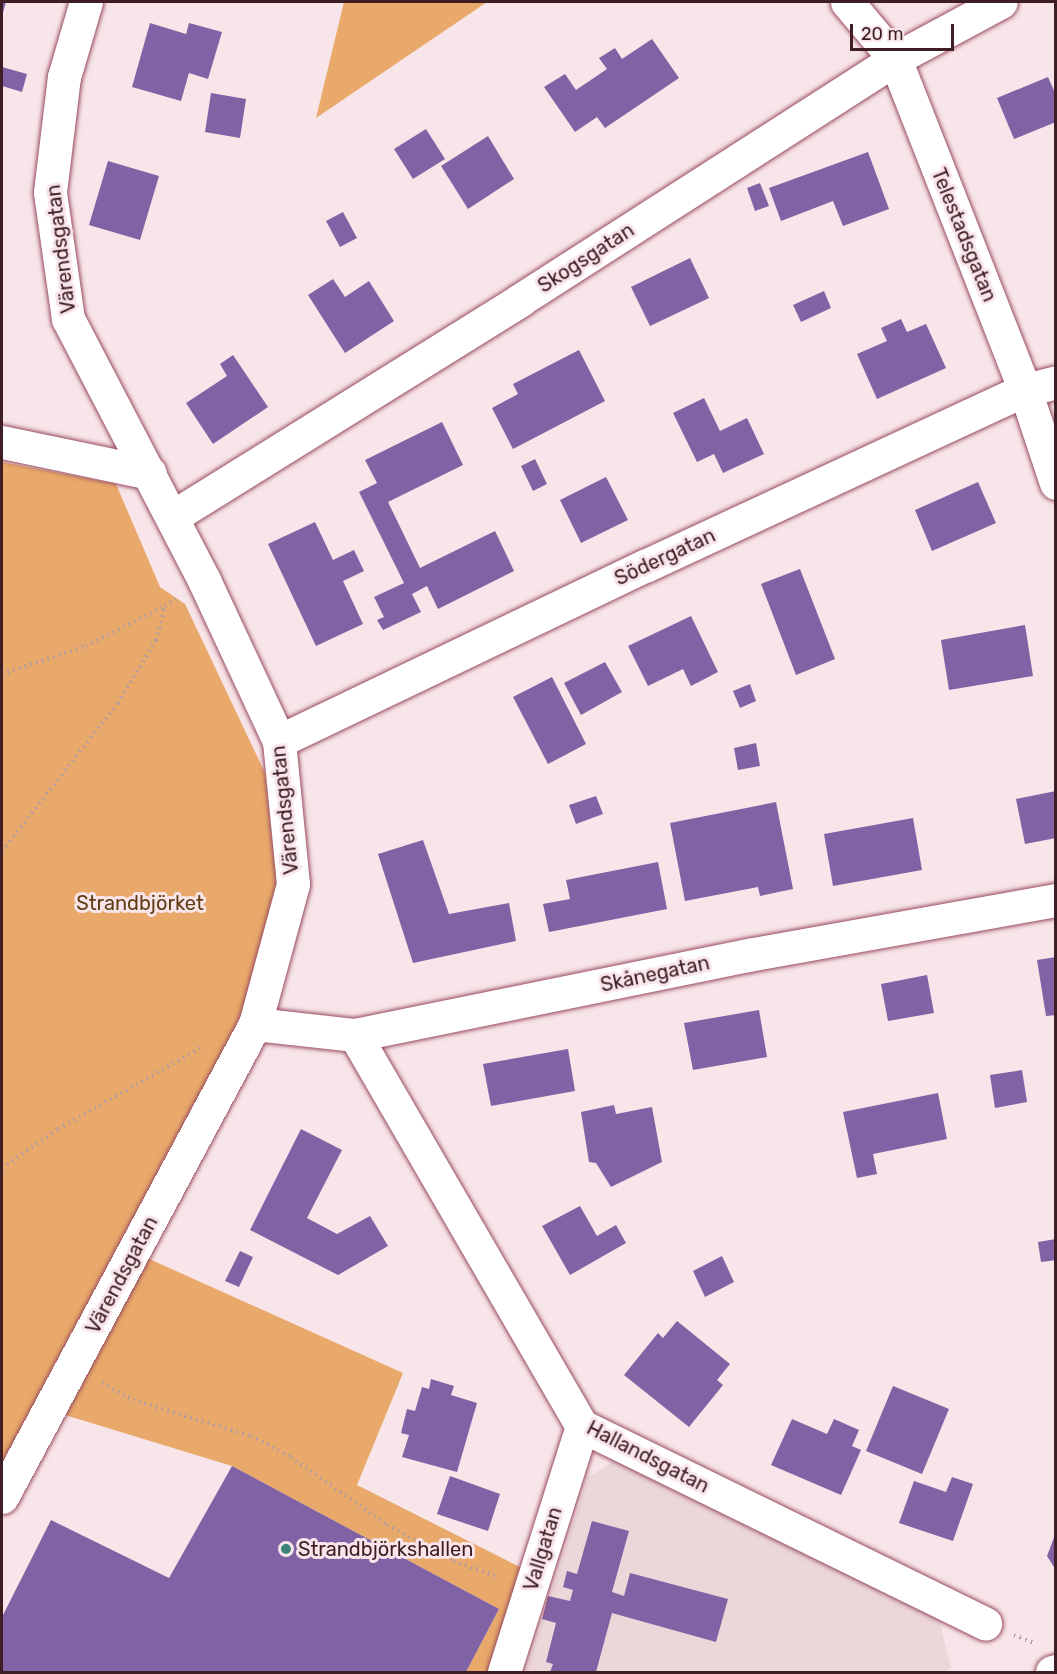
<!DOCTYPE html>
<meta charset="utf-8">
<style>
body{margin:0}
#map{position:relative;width:1057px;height:1674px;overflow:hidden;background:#f8e5e9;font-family:Rubik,sans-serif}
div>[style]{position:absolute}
.built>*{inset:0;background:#ebd6da}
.green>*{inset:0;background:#e8a96a}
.building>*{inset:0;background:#8162a4}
.path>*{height:4px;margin-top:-2px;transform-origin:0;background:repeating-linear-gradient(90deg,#b49ca2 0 1.5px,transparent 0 6px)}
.roads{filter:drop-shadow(0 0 2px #984b5f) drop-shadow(0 0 2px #984b5f)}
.minor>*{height:33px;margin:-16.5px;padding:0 16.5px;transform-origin:16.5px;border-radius:16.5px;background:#fff}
.dots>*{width:16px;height:16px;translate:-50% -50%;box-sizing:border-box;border:3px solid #f8e5e9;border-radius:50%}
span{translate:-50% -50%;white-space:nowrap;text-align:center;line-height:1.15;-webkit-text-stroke:6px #f8e5e9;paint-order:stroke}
.street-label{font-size:20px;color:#3e1d25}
.park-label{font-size:20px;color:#603c12}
.poi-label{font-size:20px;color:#3e1d25}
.left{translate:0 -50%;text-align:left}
.frame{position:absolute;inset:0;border:3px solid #3e1d25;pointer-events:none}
.scale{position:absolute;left:850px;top:24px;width:104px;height:27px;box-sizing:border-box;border:3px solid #3e1d25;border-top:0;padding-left:8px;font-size:18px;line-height:21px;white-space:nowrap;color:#3e1d25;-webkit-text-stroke:4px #f8e5e9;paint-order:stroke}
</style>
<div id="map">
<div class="built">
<div style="clip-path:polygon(614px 1461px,935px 1604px,951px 1668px,943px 1672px,526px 1672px,588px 1477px)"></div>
</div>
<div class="green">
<div style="clip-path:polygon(344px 2px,487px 2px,316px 118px)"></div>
<div style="clip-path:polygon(2px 462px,116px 484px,160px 587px,185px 604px,265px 773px,280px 915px,253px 1016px,136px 1253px,403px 1373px,357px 1485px,534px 1574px,504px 1672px,466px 1672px,499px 1609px,232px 1466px,52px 1411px,2px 1505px)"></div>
</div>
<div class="building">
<div style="clip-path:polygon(2px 2px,6px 2px,2px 16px)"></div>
<div style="clip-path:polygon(150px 23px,186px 34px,189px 23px,222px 32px,208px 79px,189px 73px,181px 101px,132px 87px)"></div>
<div style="clip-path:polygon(652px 39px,679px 78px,605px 128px,597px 117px,575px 132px,544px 87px,565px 74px,576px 90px,607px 69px,599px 58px,615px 48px,622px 59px)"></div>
<div style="clip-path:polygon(2px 67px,27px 74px,22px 92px,2px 86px)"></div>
<div style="clip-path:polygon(1048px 77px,1056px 95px,1056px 122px,1014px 139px,997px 98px)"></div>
<div style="clip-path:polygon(211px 93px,246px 99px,240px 138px,205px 132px)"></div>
<div style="clip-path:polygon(426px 129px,445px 159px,413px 179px,394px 149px)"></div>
<div style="clip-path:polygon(488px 136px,514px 179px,468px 209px,441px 166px)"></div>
<div style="clip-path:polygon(868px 152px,889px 209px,843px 226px,833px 201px,781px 221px,769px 188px)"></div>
<div style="clip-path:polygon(108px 161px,159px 176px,140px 240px,89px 225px)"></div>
<div style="clip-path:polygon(760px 183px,769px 206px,755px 211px,747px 188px)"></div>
<div style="clip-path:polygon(343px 212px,357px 238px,340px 247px,326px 221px)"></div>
<div style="clip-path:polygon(690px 258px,709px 298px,650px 326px,631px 287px)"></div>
<div style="clip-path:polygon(333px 279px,345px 297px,369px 281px,394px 321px,345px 353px,308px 295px)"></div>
<div style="clip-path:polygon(824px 291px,831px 308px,801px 322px,793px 305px)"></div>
<div style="clip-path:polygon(901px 319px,907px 332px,926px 324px,946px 368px,877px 399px,857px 354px,887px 341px,881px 328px)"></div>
<div style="clip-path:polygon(579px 350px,605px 401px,513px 449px,492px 408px,518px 394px,513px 384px)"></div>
<div style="clip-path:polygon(233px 355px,268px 407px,213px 444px,186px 403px,227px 376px,220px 364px)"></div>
<div style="clip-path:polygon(704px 398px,720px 431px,747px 418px,764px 454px,723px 473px,714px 454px,697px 462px,673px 413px)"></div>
<div style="clip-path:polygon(442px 422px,463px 465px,388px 502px,420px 568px,495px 531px,514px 571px,438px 609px,427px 586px,412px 594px,421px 612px,383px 630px,377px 620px,384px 617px,374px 597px,404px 583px,359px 492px,377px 483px,365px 460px)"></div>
<div style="clip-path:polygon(535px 459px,547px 484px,533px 491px,521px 466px)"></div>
<div style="clip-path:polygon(606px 477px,628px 520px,581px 543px,560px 500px)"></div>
<div style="clip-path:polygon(978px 482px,996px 523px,932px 551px,915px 510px)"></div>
<div style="clip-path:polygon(315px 522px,333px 560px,354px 550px,364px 571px,343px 581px,363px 624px,316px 646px,268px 544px)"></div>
<div style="clip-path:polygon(800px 569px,835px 659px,796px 675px,761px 584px)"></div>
<div style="clip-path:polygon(691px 616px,718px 672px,691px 686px,683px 669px,648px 686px,628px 646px)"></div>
<div style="clip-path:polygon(1025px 625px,1033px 676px,949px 690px,941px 640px)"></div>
<div style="clip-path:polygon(605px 662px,622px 692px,581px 715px,564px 683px)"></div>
<div style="clip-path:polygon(552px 677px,586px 744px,548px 764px,513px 697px)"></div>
<div style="clip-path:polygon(750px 684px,756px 701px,740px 708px,733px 691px)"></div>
<div style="clip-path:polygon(756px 743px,760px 766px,738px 770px,734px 748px)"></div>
<div style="clip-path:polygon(1056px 791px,1056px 838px,1025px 844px,1016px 799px)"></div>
<div style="clip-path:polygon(596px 796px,603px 814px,576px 824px,569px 805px)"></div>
<div style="clip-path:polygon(776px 802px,793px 889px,760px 896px,758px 887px,685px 901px,670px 823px)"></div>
<div style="clip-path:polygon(913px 818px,922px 870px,833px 886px,824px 834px)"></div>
<div style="clip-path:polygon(423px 840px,449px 914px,509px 903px,516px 941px,413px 963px,378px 854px)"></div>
<div style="clip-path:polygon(658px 862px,667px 909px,549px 932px,543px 904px,570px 899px,566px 880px)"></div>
<div style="clip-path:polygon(1056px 957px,1056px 1015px,1046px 1016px,1037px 960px)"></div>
<div style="clip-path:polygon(927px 975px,934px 1013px,888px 1021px,881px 984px)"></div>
<div style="clip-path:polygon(759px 1010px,767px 1057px,693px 1070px,684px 1023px)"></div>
<div style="clip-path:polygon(568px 1049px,575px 1091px,491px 1106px,483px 1064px)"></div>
<div style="clip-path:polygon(1022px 1070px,1027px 1102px,995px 1108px,990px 1075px)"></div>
<div style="clip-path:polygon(938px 1093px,947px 1139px,873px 1154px,877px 1174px,857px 1178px,843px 1112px)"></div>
<div style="clip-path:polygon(614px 1105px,616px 1114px,652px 1107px,662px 1162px,611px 1187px,596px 1163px,589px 1162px,581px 1112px)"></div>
<div style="clip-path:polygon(301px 1129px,342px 1150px,307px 1218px,337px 1234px,370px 1216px,388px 1246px,338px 1275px,250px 1230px)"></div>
<div style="clip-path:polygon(580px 1206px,597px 1236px,616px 1225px,626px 1243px,570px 1275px,542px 1226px)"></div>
<div style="clip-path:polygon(1056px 1239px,1056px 1260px,1041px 1262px,1038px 1242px)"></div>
<div style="clip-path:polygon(240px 1251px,253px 1257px,239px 1287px,225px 1281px)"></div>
<div style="clip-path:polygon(722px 1256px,734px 1282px,705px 1297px,693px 1271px)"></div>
<div style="clip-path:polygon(677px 1321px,730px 1364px,717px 1380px,723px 1385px,689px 1427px,624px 1375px,658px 1333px,663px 1338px)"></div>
<div style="clip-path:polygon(431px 1379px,454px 1386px,451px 1395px,477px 1403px,457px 1472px,402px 1457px,409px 1435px,401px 1433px,407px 1409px,415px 1411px,422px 1387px,429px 1389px)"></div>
<div style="clip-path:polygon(893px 1386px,949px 1409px,922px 1474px,866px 1451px)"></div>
<div style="clip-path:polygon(792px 1419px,827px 1434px,834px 1419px,859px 1430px,852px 1446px,861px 1450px,841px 1495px,771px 1465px)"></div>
<div style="clip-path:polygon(232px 1466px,499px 1609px,466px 1672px,2px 1672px,2px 1617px,51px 1520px,169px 1578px)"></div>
<div style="clip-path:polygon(450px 1476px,500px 1494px,488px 1531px,437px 1514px)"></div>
<div style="clip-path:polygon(952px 1477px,973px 1484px,953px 1541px,899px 1523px,914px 1481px,946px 1492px)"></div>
<div style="clip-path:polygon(592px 1521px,629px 1531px,612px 1592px,624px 1596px,630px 1573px,728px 1599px,716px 1642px,612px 1613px,596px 1672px,550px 1672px,553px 1664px,546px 1662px,556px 1623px,542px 1619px,548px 1596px,570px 1601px,573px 1590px,563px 1587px,567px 1571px,577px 1574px)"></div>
<div style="clip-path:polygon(1055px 1535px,1056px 1535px,1056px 1570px,1047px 1556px)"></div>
</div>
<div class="path">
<div style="left:2px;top:674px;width:89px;rotate:-18.4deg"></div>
<div style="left:86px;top:646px;width:89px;rotate:-26.9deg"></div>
<div style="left:2px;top:851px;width:188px;rotate:-51.9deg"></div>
<div style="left:118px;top:703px;width:74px;rotate:-58.9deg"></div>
<div style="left:156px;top:640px;width:35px;rotate:-75deg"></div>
<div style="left:165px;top:606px;width:13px;rotate:-32deg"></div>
<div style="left:2px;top:1168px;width:68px;rotate:-34.9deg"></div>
<div style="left:58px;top:1129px;width:168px;rotate:-29.6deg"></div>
<div style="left:102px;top:1383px;width:35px;rotate:29deg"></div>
<div style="left:133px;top:1400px;width:123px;rotate:17deg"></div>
<div style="left:251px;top:1436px;width:45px;rotate:27.7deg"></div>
<div style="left:291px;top:1457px;width:118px;rotate:35.3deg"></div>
<div style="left:387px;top:1525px;width:76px;rotate:28.2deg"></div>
<div style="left:454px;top:1561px;width:48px;rotate:19.6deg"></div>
<div style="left:1014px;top:1635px;width:22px;rotate:21deg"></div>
</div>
<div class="roads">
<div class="minor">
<div style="left:847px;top:2px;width:75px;rotate:49.9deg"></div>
<div style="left:895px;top:59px;width:356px;rotate:68.6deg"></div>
<div style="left:1025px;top:390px;width:98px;rotate:71.6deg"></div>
<div style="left:2px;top:442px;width:151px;rotate:11.8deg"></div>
<div style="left:172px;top:517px;width:410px;rotate:-31.9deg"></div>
<div style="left:520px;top:300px;width:446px;rotate:-32.7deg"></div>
<div style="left:895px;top:59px;width:120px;rotate:-28.3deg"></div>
<div style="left:279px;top:741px;width:406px;rotate:-25.6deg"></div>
<div style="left:645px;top:566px;width:419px;rotate:-24.9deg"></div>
<div style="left:1025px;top:390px;width:32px;rotate:-14deg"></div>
<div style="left:255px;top:1024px;width:101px;rotate:6.3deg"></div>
<div style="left:355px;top:1035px;width:406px;rotate:-11.5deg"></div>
<div style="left:753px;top:954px;width:308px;rotate:-10.1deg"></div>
<div style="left:355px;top:1035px;width:452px;rotate:59.9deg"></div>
<div style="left:582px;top:1426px;width:449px;rotate:26.1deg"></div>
<div style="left:2px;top:1497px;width:536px;rotate:-61.86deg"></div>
<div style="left:255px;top:1024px;width:145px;rotate:-74.8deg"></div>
<div style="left:293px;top:884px;width:144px;rotate:-95.6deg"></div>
<div style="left:279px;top:741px;width:178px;rotate:-115deg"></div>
<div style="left:204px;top:580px;width:294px;rotate:-117.5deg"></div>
<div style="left:68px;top:319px;width:128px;rotate:-98.1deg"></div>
<div style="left:50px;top:192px;width:116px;rotate:-83.1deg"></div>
<div style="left:64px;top:77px;width:78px;rotate:-73.7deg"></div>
<div style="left:504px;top:1672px;width:258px;rotate:-72.4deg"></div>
<div style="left:1052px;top:1672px;width:4px;rotate:-14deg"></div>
</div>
</div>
<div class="dots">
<div style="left:286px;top:1549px;background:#3d837a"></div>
</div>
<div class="street-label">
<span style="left:964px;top:235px;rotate:68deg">Telestadsgatan</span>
<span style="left:61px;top:249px;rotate:-97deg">Värendsgatan</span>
<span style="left:586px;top:258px;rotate:-33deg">Skogsgatan</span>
<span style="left:665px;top:557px;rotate:-25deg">Södergatan</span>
<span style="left:285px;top:810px;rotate:-96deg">Värendsgatan</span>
<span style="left:655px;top:974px;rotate:-12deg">Skånegatan</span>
<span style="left:122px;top:1275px;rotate:-62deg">Värendsgatan</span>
<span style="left:648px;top:1457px;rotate:27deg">Hallandsgatan</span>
<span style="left:543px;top:1549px;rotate:-73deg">Vallgatan</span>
</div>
<div class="park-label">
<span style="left:140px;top:903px">Strandbjörket</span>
</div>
<div class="poi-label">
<span class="left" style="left:298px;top:1549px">Strandbjörkshallen</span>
</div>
<div class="frame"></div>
<div class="scale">20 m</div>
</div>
